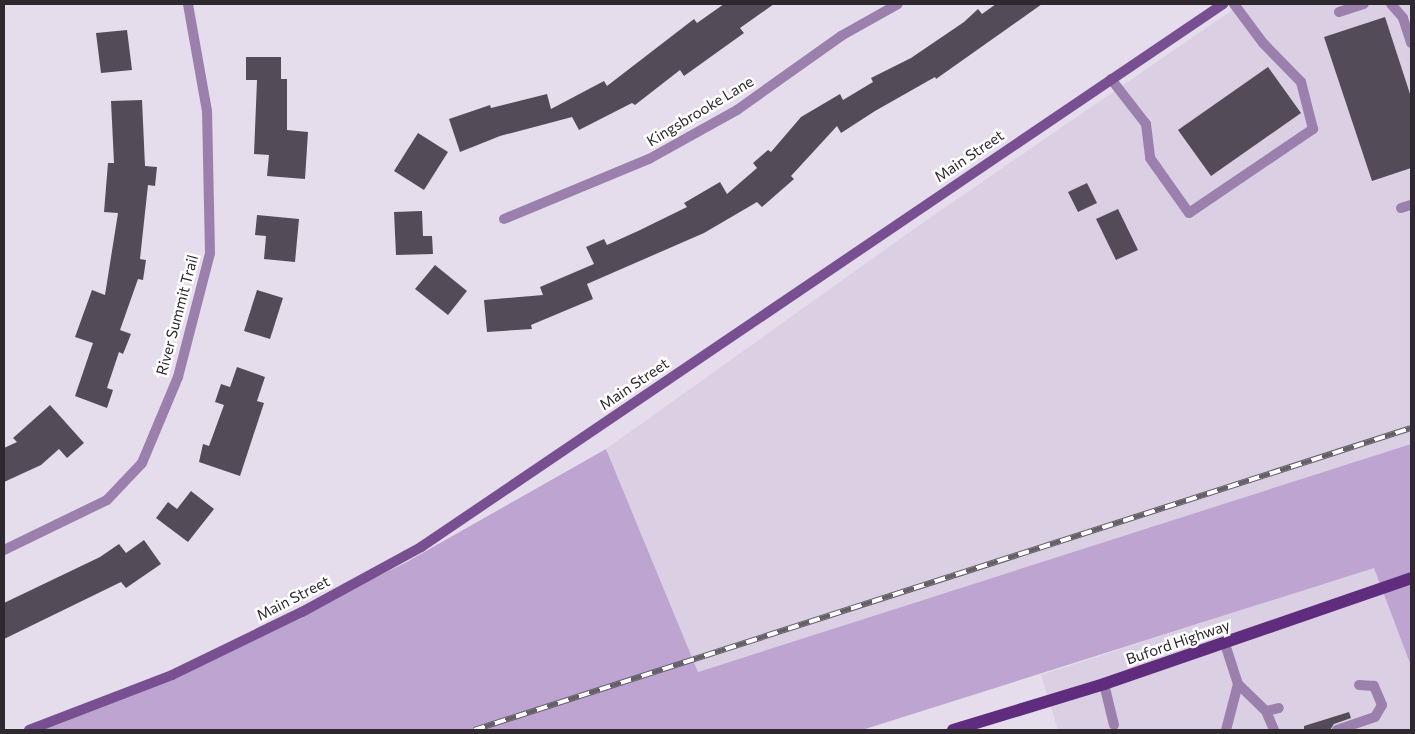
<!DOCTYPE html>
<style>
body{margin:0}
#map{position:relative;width:1415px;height:734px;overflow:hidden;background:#e5ddeb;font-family:Commissioner,sans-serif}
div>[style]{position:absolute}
.built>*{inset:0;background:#dbcfe4}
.green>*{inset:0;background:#bea4d0}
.building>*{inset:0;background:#534c58}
.lane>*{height:10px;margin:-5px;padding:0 5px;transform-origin:5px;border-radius:5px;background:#9b80ad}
.street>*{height:10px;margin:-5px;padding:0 5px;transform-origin:5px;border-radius:5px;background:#9b80ad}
.secondary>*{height:10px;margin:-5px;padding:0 5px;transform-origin:5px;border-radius:5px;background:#785092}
.primary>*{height:12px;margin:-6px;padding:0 6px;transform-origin:6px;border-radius:6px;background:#602c7d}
.rail>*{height:5.5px;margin-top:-2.75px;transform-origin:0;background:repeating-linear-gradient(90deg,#fff 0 11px,#655f68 0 22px);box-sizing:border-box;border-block:1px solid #655f68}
span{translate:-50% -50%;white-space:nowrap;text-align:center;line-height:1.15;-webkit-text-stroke:5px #fff;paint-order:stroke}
.street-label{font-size:15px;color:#2d292f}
.frame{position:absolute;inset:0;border:5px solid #2d292f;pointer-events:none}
</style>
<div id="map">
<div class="built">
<div style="clip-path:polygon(1241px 4px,1411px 4px,1411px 444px,698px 672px,606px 449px,921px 224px)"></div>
<div style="clip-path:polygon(1374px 567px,1411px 666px,1411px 730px,1058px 730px,1041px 675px)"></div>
</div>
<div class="green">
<div style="clip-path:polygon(1411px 444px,1411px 666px,1374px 568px,862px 730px,36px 730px,195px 663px,403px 564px,606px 449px,698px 672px)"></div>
</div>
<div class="building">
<div style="clip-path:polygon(724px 4px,774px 4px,740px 28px,744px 33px,684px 76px,680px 70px,635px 105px,632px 103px,579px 130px,572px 117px,500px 136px,460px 152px,449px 119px,490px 105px,491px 108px,547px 94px,551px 109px,604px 81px,607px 86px,694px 19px,697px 23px)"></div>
<div style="clip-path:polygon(996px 4px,1042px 4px,936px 79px,935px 77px,875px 111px,841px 133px,837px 126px,791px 176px,794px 179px,762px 207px,757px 202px,704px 233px,587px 284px,593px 299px,531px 325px,532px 329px,487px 332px,484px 300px,543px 295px,540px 287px,594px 264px,586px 247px,604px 239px,607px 245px,638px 231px,687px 207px,684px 203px,720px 182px,727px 194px,757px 168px,753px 163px,768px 150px,771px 152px,801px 117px,840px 94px,843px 100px,873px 82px,871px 78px,911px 58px,964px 22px,978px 9px,982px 14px)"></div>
<div style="clip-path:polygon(1385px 17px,1411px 97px,1411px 168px,1372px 181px,1324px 37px)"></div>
<div style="clip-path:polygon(127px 30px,132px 70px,101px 73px,96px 33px)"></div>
<div style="clip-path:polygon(246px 57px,281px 57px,281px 79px,287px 79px,287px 130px,308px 132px,305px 179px,267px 176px,269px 155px,254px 154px,257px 80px,246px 80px)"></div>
<div style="clip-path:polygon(1268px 67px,1301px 113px,1211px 176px,1178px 130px)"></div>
<div style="clip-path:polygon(142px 100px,145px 166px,157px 167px,155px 186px,148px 185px,140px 259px,146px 260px,143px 280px,138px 279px,120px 330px,131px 334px,123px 354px,119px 352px,107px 388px,113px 390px,107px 408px,75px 396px,93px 343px,75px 337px,92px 290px,105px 295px,118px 213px,104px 212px,108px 163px,114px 163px,111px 101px)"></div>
<div style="clip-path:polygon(418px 133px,448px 152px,424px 190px,394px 171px)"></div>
<div style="clip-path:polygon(1087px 183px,1097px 203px,1078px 212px,1068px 192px)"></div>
<div style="clip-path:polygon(1118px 209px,1138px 250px,1116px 260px,1096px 219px)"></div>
<div style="clip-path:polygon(422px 211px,423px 236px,432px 236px,433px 254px,396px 255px,394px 212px)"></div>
<div style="clip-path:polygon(257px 215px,299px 219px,295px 262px,264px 259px,266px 236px,255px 235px)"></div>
<div style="clip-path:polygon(435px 265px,467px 291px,448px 315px,415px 289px)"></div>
<div style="clip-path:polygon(257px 290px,283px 298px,270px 339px,244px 331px)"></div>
<div style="clip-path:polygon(237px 367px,265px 377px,257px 401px,264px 403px,240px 476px,199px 462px,203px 444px,209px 446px,224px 405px,215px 402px,221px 384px,230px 387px)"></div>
<div style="clip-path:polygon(50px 405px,84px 443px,67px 458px,59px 449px,41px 465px,4px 482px,4px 448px,17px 442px,13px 438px)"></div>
<div style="clip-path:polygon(191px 491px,214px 509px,188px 542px,156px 518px,168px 502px,177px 509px)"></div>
<div style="clip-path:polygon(144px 540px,161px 564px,126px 588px,121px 582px,4px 639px,4px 603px,100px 557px,119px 544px,126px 553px)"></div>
<div style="clip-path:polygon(1349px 712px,1351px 718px,1334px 724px,1330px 730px,1304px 730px,1304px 726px)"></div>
</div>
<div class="lane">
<div style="left:1391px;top:4px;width:18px;rotate:49deg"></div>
<div style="left:1403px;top:18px;width:26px;rotate:72deg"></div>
<div style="left:1339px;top:12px;width:26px;rotate:-18deg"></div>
<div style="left:1111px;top:79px;width:57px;rotate:52.1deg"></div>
<div style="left:1146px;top:124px;width:34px;rotate:83deg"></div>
<div style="left:1150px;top:158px;width:67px;rotate:54.7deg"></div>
<div style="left:1189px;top:213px;width:150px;rotate:-34.1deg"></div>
<div style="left:1313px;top:129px;width:49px;rotate:-104.3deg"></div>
<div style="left:1301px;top:82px;width:54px;rotate:-134.3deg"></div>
<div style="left:1263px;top:43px;width:49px;rotate:-126.6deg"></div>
<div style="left:1401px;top:208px;width:10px;rotate:-17deg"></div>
<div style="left:1225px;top:644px;width:42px;rotate:72deg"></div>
<div style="left:1238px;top:684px;width:48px;rotate:104.6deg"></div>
<div style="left:1104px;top:684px;width:42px;rotate:76.3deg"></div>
<div style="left:1238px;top:684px;width:39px;rotate:44deg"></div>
<div style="left:1266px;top:711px;width:13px;rotate:-13deg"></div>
<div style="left:1266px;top:711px;width:21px;rotate:67deg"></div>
<div style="left:1337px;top:730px;width:40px;rotate:-18.9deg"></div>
<div style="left:1375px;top:717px;width:14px;rotate:-60deg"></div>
<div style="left:1382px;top:705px;width:21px;rotate:-113deg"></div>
<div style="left:1374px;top:686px;width:15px;rotate:-176deg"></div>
</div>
<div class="street">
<div style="left:504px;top:219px;width:157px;rotate:-22.5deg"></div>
<div style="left:649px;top:159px;width:101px;rotate:-29.1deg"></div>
<div style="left:737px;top:110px;width:128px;rotate:-35.4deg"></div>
<div style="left:841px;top:36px;width:65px;rotate:-29.3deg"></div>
<div style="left:4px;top:550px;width:114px;rotate:-25.9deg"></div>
<div style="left:107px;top:500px;width:51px;rotate:-46.6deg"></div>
<div style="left:142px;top:463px;width:93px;rotate:-67.3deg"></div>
<div style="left:178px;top:377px;width:128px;rotate:-75.5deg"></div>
<div style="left:210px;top:253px;width:142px;rotate:-91.2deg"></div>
<div style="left:207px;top:111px;width:109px;rotate:-100.1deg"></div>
</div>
<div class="secondary">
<div style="left:29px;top:730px;width:153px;rotate:-21deg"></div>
<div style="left:172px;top:675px;width:144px;rotate:-25.9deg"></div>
<div style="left:302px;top:612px;width:136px;rotate:-28.6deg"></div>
<div style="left:421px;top:547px;width:969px;rotate:-34.1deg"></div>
</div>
<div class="primary">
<div style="left:953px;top:730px;width:158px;rotate:-16.9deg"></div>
<div style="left:1104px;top:684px;width:325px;rotate:-19deg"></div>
</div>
<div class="rail">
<div style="left:474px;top:730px;width:984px;rotate:-17.86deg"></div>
</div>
<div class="street-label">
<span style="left:700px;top:111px;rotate:-31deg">Kingsbrooke Lane</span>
<span style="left:969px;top:156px;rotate:-34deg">Main Street</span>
<span style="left:177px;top:315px;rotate:-75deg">River Summit Trail</span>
<span style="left:634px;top:384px;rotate:-34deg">Main Street</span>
<span style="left:293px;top:598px;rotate:-27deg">Main Street</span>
<span style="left:1178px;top:642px;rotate:-19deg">Buford Highway</span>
</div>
<div class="frame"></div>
</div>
